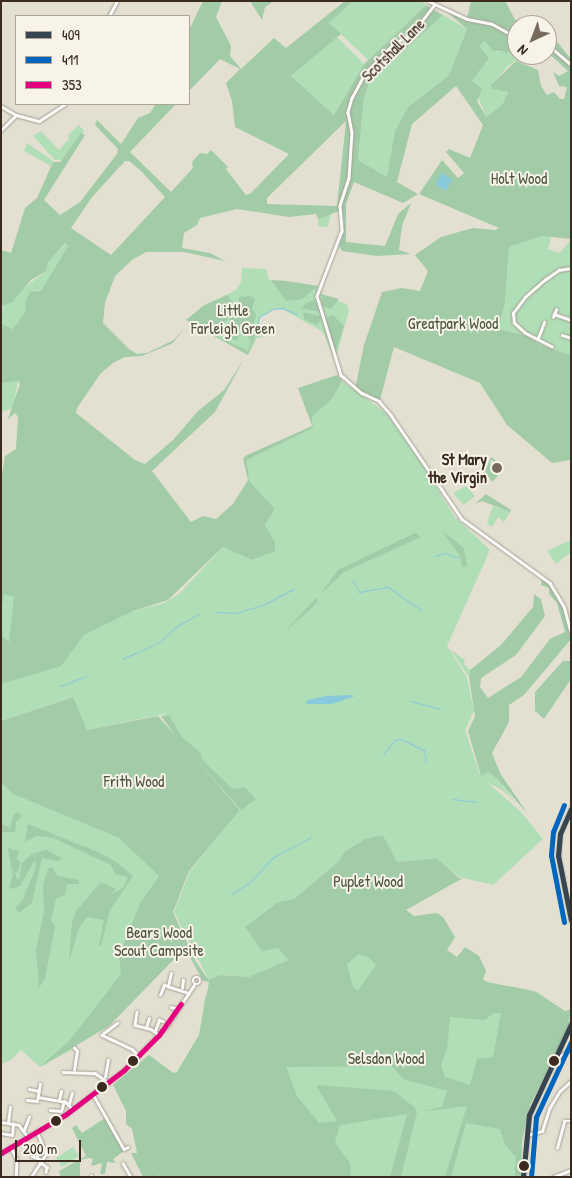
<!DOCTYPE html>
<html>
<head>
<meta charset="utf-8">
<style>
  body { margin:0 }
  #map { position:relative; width:572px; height:1178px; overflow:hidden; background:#e4e0d1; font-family:"Patrick Hand",sans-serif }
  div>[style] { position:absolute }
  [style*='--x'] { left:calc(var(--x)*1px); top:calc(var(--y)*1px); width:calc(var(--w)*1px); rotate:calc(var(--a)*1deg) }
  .green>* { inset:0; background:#b0deb6 }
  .forest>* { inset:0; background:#a2cca8 }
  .water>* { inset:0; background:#88cadc }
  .stream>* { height:1px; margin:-0.5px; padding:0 0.5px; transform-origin:0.5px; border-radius:0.5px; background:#88cadc }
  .roads { filter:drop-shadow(0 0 1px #a49f95) drop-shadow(0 0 1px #a49f95) }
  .minor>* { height:2.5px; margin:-1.25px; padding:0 1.25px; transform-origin:1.25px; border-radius:1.25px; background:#fbfaf8 }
  .minor>.ring { margin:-1.25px; padding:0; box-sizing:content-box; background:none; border:2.5px solid #fbfaf8; border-radius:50% }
  .tertiary>* { height:3px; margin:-1.5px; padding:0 1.5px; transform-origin:1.5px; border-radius:1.5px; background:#fbfaf8 }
  .bus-1>* { height:5px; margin:-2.5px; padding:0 2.5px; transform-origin:2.5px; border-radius:2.5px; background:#36454f }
  .bus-2>* { height:5px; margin:-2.5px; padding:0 2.5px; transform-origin:2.5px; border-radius:2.5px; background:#0065bd }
  .bus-3>* { height:5px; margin:-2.5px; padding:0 2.5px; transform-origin:2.5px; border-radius:2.5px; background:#e5007d }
  .dots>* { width:14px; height:14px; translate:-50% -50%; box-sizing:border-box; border:2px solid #f7f3e8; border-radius:50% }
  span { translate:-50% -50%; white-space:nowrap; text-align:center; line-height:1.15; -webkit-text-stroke:4px #f7f3e8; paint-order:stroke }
  .street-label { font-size:16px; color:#3b2a1e }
  .park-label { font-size:16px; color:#4e563e }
  .poi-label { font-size:16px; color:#3b2a1e; font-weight:700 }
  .right { translate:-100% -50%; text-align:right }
  .frame { position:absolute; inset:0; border:2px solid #3b2a1e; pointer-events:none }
  .legend { position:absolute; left:15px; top:15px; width:175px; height:90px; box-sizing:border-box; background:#f7f3e8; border:1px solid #aca397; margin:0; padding:6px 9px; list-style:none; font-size:15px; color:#3b2a1e }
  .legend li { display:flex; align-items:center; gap:10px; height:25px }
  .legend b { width:25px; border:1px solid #aca397 }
  .north { position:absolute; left:507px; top:15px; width:50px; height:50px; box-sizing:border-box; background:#f7f3e8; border:1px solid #aca397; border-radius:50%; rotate:223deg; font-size:14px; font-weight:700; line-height:20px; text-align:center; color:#3b2a1e }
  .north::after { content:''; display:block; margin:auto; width:18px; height:22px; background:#766a5d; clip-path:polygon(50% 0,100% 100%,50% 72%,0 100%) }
  .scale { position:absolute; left:15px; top:1140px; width:66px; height:22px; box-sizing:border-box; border:2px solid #3b2a1e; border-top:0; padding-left:6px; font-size:15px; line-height:18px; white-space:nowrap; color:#3b2a1e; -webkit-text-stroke:4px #f7f3e8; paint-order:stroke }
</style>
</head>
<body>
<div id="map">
  <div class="green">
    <div style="clip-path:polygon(353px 1px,421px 1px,426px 5px,368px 60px,329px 23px)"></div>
    <div style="clip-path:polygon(443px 15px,467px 29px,449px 75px,408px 107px,395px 131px,388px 178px,358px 160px,364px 98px,369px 83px)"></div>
    <div style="clip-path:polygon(337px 37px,364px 64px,334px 115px,291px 76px)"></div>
    <div style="clip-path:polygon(485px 41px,496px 52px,512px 49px,520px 62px,515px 61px,508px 66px,494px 82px,493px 89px,508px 91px,502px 105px,486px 117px,472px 81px,487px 61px,478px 46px)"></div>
    <div style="clip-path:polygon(79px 125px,84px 131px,61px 160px,55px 160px,33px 136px,41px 131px,59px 150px,69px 139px,68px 135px)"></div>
    <div style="clip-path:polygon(27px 143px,53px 161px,51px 166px,24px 151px)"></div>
    <div style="clip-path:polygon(331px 213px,328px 227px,318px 226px,318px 219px)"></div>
    <div style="clip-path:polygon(542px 236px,551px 237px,548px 249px,560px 253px,571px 239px,571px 355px,540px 345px,528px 336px,498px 329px,505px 303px,509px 247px)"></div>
    <div style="clip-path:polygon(66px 243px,68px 246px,55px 269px,41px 291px,33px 290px,26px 311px,13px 329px,1px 324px,3px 304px,46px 271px,48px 263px)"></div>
    <div style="clip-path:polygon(242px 268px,266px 269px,269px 280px,318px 286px,321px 294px,346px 304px,349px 310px,336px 357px,333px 357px,323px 332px,284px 310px,273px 309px,260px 317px,258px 328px,261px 331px,268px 329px,271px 334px,257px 338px,248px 355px,187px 321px,203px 306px,236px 290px,241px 282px)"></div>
    <div style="clip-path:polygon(18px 381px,13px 408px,1px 412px,1px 383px)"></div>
    <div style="clip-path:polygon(342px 381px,385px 412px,414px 451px,454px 516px,490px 550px,447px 646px,467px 677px,474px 711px,465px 730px,480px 775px,488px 772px,496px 778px,516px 803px,502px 790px,488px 783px,521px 812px,543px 839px,493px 885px,459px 877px,437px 858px,397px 862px,383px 835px,365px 839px,345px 851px,338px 862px,294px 899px,278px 902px,246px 927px,250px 935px,279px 949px,288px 960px,249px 977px,220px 975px,209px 980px,174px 912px,190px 871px,240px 809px,176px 737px,161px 716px,169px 713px,87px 730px,72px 697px,1px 721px,1px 505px,129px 612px,164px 603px,179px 594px,223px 547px,252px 560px,275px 551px,275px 542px,265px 525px,275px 509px,249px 481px,247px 460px,313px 428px,312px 417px,333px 398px)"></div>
    <div style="clip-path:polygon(466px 486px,475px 496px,464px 505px,453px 493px)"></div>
    <div style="clip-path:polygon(493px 506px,510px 512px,504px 522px,498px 517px,492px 527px,487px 523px)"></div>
    <div style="clip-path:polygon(571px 540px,571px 552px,556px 564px,547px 551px)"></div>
    <div style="clip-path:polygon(450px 649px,465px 660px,464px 664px,470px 670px,469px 677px)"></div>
    <div style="clip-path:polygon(1px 781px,13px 794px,119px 838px,155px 869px,161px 880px,125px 968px,73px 1049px,40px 1067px,21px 1050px,11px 1060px,1px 1064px)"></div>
    <div style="clip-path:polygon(350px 940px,473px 974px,488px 983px,539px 993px,567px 1013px,548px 1070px,530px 1105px,522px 1140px,521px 1177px,160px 1177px,115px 1083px,149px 1055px,173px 1073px,177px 1072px,199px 1035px,205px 997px)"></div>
    <div style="clip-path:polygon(73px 1147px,79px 1156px,62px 1167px,56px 1158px)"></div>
  </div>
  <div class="forest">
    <div style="clip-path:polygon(evenodd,203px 1px,222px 1px,216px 17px,231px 46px,230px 56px,241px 69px,274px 38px,286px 48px,345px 1px,353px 1px,329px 23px,341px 34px,291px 76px,334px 115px,364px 64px,426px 5px,443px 15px,369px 83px,364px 98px,358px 160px,387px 177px,395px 131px,408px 107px,449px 75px,467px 29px,447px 12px,473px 22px,492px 25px,517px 40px,515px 48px,506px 54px,504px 51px,493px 51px,485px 41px,479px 46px,489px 58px,472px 81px,482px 89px,477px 101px,486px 117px,502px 105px,508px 92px,493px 89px,491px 85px,516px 61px,538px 70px,541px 86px,547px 95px,554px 92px,560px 99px,564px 99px,567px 87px,559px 86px,553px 72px,559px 76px,568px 71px,547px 52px,547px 45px,571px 67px,571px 239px,542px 236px,509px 247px,505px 303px,498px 329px,528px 336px,540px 345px,571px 355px,571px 460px,552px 463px,507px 425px,480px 383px,394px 347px,379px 404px,355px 389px,364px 345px,382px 292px,402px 288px,420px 291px,428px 271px,415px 255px,441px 237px,473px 228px,495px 230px,499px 228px,419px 194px,442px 160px,458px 178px,464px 173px,446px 152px,449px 149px,470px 158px,483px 125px,456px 86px,412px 124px,397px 182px,418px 194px,403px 203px,354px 182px,346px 204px,346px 242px,385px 246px,398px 214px,411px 203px,402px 226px,399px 250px,411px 254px,377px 256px,342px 251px,339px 246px,344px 224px,342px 210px,318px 219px,316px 214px,289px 217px,237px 209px,200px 218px,197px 225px,184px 233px,182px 248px,210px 253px,225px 261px,184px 252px,146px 252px,132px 260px,115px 276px,105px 303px,103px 323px,129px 349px,137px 354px,147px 353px,174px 340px,186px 326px,173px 343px,142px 356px,125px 357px,113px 363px,101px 373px,77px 408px,76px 413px,135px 460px,145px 464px,173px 440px,198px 411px,224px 390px,244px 359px,215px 412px,152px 471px,191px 522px,203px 516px,216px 519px,233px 504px,248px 480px,243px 459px,245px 456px,312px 426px,298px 388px,337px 375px,342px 381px,333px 398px,312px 417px,313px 428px,247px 460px,249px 481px,275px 509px,265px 525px,275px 542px,275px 551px,252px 560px,223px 547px,168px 600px,133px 611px,84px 635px,61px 666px,1px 684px,1px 622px,3px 637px,9px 642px,14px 596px,4px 595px,1px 613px,1px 481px,5px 456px,16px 449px,18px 417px,15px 413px,8px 419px,20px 384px,18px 381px,1px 383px,1px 324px,13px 329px,26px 311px,25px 302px,31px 291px,41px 291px,68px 246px,65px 243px,48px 263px,46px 271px,31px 280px,12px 302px,1px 306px,1px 250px,11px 253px,25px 208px,37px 198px,53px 162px,60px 162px,81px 133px,85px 135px,44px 200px,60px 215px,80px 202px,117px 154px,118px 149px,95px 125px,97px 120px,121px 144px,138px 118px,150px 113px,156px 104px,176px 104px,130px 152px,171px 192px,193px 168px,192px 162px,200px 153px,207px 154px,211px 150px,228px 167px,226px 169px,246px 195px,251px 193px,289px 154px,235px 127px,232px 101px,226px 83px,240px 69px,220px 59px,189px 91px,189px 30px,203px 1px,346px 121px,337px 206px,267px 204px,267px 198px,346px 121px,203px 1px,125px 161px,129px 161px,141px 171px,165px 197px,111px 255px,71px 228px,92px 197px,125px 161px)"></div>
    <div style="clip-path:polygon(250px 1px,274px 1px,265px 7px,262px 20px)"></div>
    <div style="clip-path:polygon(471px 1px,505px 1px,518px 25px,517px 37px,493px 23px,467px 18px)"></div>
    <div style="clip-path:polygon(547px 36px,555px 39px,571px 59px,571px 63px,547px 43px)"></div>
    <div style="clip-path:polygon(271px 280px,287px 281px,318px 286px,302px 299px,286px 301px)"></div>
    <div style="clip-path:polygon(321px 287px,321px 294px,339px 299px,331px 309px,322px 306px)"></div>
    <div style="clip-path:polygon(evenodd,227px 295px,238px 309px,239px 297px,251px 296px,255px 299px,252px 309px,256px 315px,254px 324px,257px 332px,248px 355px,186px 320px,203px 306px,227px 295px,229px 317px,230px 329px,220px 333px,236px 341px,239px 337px,234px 331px,240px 331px,251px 340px,248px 351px,216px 336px,217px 330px,229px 317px)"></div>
    <div style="clip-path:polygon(314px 300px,321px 312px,301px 308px,307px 303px)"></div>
    <div style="clip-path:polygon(303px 312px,320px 316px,321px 320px,317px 325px,304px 319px)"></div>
    <div style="clip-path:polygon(333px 315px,344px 326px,335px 354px,325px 319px)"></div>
    <div style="clip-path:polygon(491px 457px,506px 468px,491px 460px,490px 464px,498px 476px,492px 482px,485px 471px)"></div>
    <div style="clip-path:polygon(486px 494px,511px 510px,510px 512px,482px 501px,475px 504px)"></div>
    <div style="clip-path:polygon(442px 531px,464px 548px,467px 567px,462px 566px,460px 556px)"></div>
    <div style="clip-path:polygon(415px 533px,421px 537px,344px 572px,320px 595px,338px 570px)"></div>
    <div style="clip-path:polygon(542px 578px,549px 583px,564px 608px,571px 639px,524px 695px,509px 705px,509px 722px,492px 753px,500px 773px,528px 814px,496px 778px,488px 772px,481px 776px,468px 731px,475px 716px,469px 677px,470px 670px,501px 645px,533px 607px,534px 594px,541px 599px,545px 616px,516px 655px,481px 678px,480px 687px,488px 698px,521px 677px,550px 639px,565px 632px,557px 603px,549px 594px,549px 588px,541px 585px)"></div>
    <div style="clip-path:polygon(316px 598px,318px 601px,312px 608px,285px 631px)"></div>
    <div style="clip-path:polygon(563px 661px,571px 661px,571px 679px,544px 719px,535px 711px,535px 692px)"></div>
    <div style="clip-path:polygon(evenodd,73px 697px,87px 730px,158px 716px,240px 810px,189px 871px,173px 912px,196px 962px,209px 980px,220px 975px,249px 977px,288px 960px,278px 948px,262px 951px,245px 927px,278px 902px,294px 899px,338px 862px,345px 851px,365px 839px,383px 835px,397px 862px,437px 858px,459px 878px,463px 878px,406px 910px,414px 916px,437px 913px,443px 917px,455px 937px,447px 950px,457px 957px,465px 947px,479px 956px,486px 971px,483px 979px,487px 982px,534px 991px,565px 1011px,571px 1009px,568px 1029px,530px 1105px,522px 1140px,521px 1175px,515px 1176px,516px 1157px,505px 1145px,500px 1129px,466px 1123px,451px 1177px,445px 1177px,467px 1106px,420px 1112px,442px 1107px,447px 1091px,403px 1079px,392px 1066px,286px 1067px,297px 1096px,319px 1123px,337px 1121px,316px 1085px,394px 1091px,414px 1107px,417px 1112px,401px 1177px,390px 1177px,407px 1114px,340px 1125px,335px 1142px,350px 1163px,351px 1177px,160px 1177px,158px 1173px,159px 1177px,143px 1177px,131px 1153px,137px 1153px,132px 1129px,126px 1124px,126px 1111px,113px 1085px,149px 1055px,173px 1073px,177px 1072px,199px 1035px,209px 982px,203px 981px,185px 948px,109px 1026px,40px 1067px,70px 1040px,121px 974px,119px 956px,140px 903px,159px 876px,119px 838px,13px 794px,1px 782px,1px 721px,73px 697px,359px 954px,368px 957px,376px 965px,358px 991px,353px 987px,347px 964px,359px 954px,73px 697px,493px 1013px,501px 1013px,493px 1057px,477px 1059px,470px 1085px,445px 1077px,441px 1065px,447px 1049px,450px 1017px,485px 1020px,493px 1013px)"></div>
    <div style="clip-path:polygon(169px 715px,182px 737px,201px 753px,202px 760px,233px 789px,245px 787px,256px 799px,241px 810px,176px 737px,162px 717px)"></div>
    <div style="clip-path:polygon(18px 812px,22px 816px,16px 822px,15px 832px,1px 832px,1px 824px,10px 828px,13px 815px)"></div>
    <div style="clip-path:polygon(28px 824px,96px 851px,115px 861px,133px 876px,110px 910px,101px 946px,99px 945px,104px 920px,87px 917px,78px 930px,69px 963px,72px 922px,76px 911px,101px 882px,116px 889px,110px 895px,123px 888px,128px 877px,115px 874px,111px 865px,53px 838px,36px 836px,25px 842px)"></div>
    <div style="clip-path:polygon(8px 848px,19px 851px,17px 859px,21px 863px,17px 873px,11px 867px,16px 874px,16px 878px,19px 879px,22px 863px,33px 853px,35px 860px,20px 886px,13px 889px,9px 887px,13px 875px,11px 867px)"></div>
    <div style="clip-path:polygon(47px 850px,62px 858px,58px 861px,42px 858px,32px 903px,19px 913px,15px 908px,22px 901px,36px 868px,34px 853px)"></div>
    <div style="clip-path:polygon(52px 867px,58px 876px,79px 880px,79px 884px,67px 884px,65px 895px,56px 899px,51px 920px,55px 927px,45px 978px,39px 988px,36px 950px,44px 911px,43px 884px,48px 869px)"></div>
    <div style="clip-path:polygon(105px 1118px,124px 1151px,113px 1159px,116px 1163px,107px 1162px,105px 1174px,100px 1174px,102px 1163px,91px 1166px,93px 1159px,89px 1158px,80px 1160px,80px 1177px,61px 1177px,59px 1171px,86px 1156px,72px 1128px,76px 1125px,82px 1133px)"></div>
  </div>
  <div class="water">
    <div style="clip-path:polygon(442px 173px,452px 179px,446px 191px,435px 184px)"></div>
    <div style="clip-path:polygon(326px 696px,351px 695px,355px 696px,332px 704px,306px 704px,307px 700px)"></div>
  </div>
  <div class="stream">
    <div style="--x:261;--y:332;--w:7;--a:-124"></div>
    <div style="--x:257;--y:326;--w:9;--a:-77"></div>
    <div style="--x:259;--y:317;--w:16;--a:-30"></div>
    <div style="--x:273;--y:309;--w:9;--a:-6"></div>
    <div style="--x:282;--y:308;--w:16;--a:22"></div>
    <div style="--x:434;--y:556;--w:11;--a:-15"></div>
    <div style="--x:445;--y:553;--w:15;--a:20"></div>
    <div style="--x:353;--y:581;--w:13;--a:61"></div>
    <div style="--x:359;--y:592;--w:29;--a:-10"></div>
    <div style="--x:388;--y:587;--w:40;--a:34.9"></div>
    <div style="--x:216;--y:612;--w:20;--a:3"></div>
    <div style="--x:236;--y:613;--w:30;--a:-17"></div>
    <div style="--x:265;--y:604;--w:32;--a:-28"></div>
    <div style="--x:122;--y:659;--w:39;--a:-24"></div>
    <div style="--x:158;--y:643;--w:25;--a:-42"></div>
    <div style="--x:177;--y:626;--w:25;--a:-29"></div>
    <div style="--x:60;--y:686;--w:28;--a:-21"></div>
    <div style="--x:410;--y:701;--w:31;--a:15"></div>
    <div style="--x:383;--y:754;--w:18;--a:-49"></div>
    <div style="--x:395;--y:740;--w:6;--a:-9"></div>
    <div style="--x:401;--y:739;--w:25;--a:26"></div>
    <div style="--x:424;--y:750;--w:12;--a:81"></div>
    <div style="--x:453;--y:799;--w:24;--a:7"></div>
    <div style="--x:231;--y:894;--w:22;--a:-32"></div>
    <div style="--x:250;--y:882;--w:33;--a:-47"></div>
    <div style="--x:272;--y:858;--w:44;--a:-28.3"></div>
  </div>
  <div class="roads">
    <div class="minor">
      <div style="--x:434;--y:6;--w:36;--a:128"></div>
      <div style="--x:412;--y:34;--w:22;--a:150"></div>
      <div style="--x:393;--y:45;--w:40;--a:134"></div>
      <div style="--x:365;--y:74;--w:27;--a:118"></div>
      <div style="--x:352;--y:98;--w:15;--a:106"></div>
      <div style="--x:348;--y:112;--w:20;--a:79"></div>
      <div style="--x:352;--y:132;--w:46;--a:93.7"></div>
      <div style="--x:349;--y:178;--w:29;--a:108"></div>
      <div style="--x:340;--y:206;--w:25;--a:85"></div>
      <div style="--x:342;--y:231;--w:70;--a:111"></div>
      <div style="--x:317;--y:296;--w:83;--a:73.1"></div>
      <div style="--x:341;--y:375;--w:28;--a:41"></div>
      <div style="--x:362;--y:393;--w:19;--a:25"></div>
      <div style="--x:379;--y:401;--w:18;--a:49"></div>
      <div style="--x:391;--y:415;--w:126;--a:55.7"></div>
      <div style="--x:462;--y:519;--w:109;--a:36"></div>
      <div style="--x:550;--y:583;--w:27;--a:59"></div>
      <div style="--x:564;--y:606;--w:28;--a:75"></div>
      <div style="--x:1;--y:106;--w:17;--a:31"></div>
      <div style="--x:554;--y:314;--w:18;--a:19"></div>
      <div style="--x:553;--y:317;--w:8;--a:-67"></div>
      <div style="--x:562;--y:335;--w:9;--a:18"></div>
      <div style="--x:538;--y:338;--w:17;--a:-69"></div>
      <div style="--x:552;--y:347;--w:30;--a:-153"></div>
      <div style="--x:525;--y:333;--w:15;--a:-138"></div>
      <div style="--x:514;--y:323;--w:10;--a:-96"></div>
      <div style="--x:513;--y:313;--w:20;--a:-53"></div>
      <div style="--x:525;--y:297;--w:28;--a:-41"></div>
      <div style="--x:546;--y:279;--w:16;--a:-35"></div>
      <div style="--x:559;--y:270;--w:12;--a:-9"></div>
      <div class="ring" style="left:193px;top:977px;width:5.5px;height:5.5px"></div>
      <div style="--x:168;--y:986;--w:13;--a:-77"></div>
      <div style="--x:182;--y:988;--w:8;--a:-83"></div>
      <div style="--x:160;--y:995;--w:11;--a:-68"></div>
      <div style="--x:164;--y:985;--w:26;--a:18"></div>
      <div style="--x:171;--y:1007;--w:8;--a:14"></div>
      <div style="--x:137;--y:1012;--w:13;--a:99"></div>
      <div style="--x:135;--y:1025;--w:16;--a:14"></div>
      <div style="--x:151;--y:1029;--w:10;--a:37"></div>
      <div style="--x:118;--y:1023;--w:20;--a:143"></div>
      <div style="--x:102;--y:1035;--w:33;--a:25"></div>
      <div style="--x:132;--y:1049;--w:10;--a:45"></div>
      <div style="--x:146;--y:1028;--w:10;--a:-73"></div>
      <div style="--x:155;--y:1031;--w:12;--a:-70"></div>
      <div style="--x:159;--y:1020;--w:4;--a:14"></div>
      <div style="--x:557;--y:1058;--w:17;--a:-33"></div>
      <div style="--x:74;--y:1070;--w:19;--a:-81"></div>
      <div style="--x:77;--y:1051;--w:4;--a:-135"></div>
      <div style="--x:63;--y:1072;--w:32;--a:2"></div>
      <div style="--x:95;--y:1073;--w:16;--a:35"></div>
      <div style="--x:105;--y:1077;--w:17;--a:-80"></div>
      <div style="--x:29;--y:1089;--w:10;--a:11"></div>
      <div style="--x:93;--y:1094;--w:63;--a:60.6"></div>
      <div style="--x:124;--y:1149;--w:4;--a:-27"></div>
      <div style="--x:38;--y:1097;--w:28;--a:10"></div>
      <div style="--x:66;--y:1102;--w:9;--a:49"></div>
      <div style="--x:27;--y:1100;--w:10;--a:6"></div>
      <div style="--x:37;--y:1101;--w:17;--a:-80"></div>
      <div style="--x:59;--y:1100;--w:9;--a:-77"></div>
      <div style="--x:69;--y:1104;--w:11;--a:-75"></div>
      <div style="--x:50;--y:1110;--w:11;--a:5"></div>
      <div style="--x:61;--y:1111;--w:10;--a:-73"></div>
      <div style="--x:1;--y:1122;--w:18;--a:9"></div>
      <div style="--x:19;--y:1125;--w:15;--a:53"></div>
      <div style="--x:8;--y:1123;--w:16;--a:-83"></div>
      <div style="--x:24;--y:1130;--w:14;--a:-69"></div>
      <div style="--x:1;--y:1133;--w:11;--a:10"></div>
      <div style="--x:12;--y:1135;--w:11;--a:-85"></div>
      <div style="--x:527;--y:1135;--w:16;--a:-15"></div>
      <div style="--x:542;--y:1131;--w:23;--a:-72"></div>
      <div style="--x:549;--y:1109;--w:21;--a:-59"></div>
      <div style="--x:560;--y:1091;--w:15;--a:-42"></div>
      <div style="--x:11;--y:1147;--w:14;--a:65"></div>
      <div style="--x:17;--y:1160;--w:17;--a:93"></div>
      <div style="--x:557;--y:1148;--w:28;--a:-75"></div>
      <div style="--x:564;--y:1121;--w:7;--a:0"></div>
      <div style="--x:1;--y:1153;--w:74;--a:-30.7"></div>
      <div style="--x:65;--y:1115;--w:74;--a:-37.3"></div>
      <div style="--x:124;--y:1070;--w:62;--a:-45.7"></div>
      <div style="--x:167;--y:1026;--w:49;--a:-56.6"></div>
      <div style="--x:32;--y:1156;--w:11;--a:22"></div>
      <div style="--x:37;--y:1156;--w:7;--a:-56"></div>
      <div style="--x:40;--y:1162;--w:9;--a:36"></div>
      <div style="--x:47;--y:1167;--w:5;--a:101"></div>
      <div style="--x:123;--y:1163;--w:16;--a:60"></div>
      <div style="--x:31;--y:1177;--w:27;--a:-57"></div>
      <div style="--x:46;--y:1154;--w:23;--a:-113"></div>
      <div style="--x:91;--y:1177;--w:1;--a:-90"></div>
      <div style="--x:553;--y:1177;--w:19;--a:-21"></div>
    </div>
    <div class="tertiary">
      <div style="--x:428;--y:1;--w:43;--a:24.8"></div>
      <div style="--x:467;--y:19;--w:25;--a:11"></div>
      <div style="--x:492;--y:24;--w:29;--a:29"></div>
      <div style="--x:109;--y:16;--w:17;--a:-62"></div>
      <div style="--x:547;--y:44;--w:32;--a:41"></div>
      <div style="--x:1;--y:130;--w:21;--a:-45"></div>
      <div style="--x:16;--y:115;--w:24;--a:15"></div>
      <div style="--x:39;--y:121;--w:31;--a:-33"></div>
      <div style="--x:571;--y:808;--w:28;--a:113"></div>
      <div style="--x:560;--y:834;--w:21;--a:95"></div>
      <div style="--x:558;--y:855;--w:67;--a:78.9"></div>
      <div style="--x:523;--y:1177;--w:62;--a:-84.5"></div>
      <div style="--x:529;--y:1115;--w:101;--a:-65.5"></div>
    </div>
  </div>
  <div class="bus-1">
    <div style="--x:571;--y:809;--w:27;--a:114"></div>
    <div style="--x:560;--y:834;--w:21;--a:95"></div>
    <div style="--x:558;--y:855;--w:66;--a:78.7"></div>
    <div style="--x:523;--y:1177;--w:62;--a:-84.5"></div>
    <div style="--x:529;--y:1115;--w:100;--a:-65.2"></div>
  </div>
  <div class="bus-2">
    <div style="--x:564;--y:922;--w:68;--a:-101"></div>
    <div style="--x:551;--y:855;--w:23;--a:-85"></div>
    <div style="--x:553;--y:832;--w:29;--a:-68"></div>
    <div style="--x:531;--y:1177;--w:60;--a:-85.2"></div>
    <div style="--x:536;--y:1117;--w:83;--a:-65"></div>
  </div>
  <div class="bus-3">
    <div style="--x:1;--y:1153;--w:74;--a:-30.7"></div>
    <div style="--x:65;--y:1115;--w:74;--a:-37.3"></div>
    <div style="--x:124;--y:1070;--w:49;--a:-45"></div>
    <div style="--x:159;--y:1035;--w:38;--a:-55"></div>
  </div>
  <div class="dots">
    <div style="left:497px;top:468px;background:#766a5d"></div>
    <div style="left:133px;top:1061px;background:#3b2a1e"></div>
    <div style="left:554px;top:1061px;background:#3b2a1e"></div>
    <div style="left:102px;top:1087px;background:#3b2a1e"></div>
    <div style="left:56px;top:1121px;background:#3b2a1e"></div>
    <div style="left:524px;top:1166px;background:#3b2a1e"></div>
  </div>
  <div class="street-label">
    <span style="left:393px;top:50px;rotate:-45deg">Scotshall Lane</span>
  </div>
  <div class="park-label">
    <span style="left:519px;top:178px">Holt Wood</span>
    <span style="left:233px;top:319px">Little<br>Farleigh Green</span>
    <span style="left:453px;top:323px">Greatpark Wood</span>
    <span style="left:134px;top:781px">Frith Wood</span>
    <span style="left:368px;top:881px">Puplet Wood</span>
    <span style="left:159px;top:941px">Bears Wood<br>Scout Campsite</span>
    <span style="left:386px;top:1058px">Selsdon Wood</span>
  </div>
  <div class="poi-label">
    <span class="right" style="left:487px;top:468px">St Mary<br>the Virgin</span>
  </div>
  <div class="frame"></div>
  <ul class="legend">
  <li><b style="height:6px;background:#36454f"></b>409</li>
  <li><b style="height:6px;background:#0065bd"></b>411</li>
  <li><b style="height:6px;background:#e5007d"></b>353</li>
  </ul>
  <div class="north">N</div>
  <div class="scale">200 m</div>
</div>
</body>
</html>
